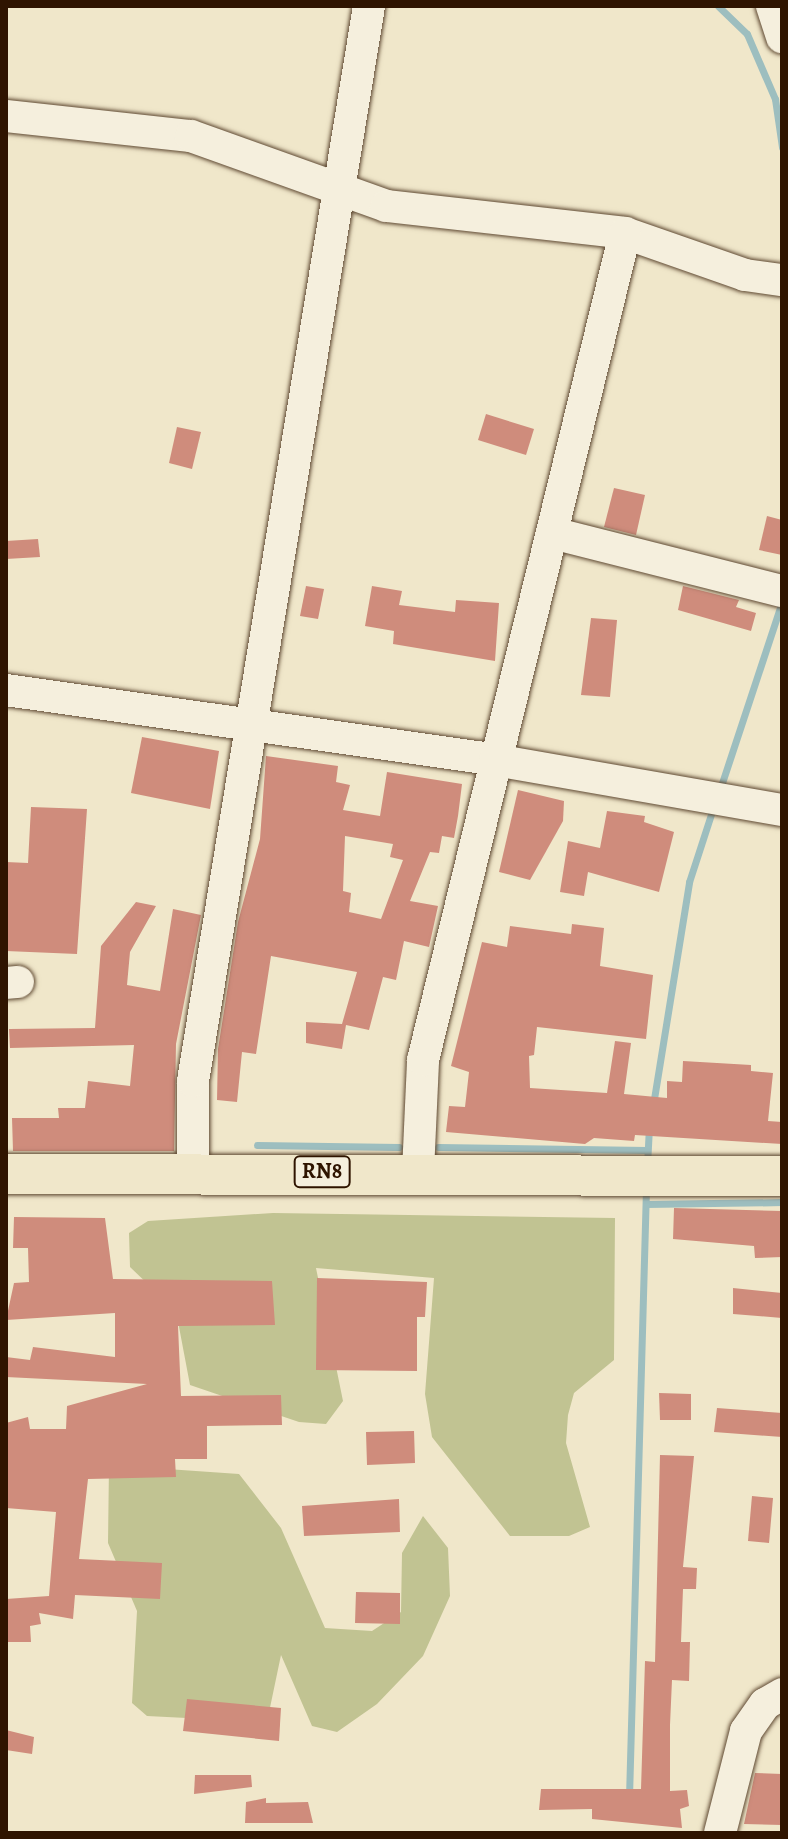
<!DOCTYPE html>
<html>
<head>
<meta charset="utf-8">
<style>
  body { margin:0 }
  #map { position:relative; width:788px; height:1839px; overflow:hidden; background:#f0e7ca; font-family:Alegreya,serif }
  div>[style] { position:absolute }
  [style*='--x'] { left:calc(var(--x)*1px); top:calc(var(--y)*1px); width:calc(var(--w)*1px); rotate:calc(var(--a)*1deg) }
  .green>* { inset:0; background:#c1c392 }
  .stream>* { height:7px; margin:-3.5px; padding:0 3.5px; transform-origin:3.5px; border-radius:3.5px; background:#9dbebf }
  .building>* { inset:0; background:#cf8c7c }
  .roads { filter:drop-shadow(0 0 2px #5f4932) drop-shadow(0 0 2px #5f4932) }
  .minor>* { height:32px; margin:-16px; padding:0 16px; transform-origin:16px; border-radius:16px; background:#f5efdd }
  .major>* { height:40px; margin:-20px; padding:0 20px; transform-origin:20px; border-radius:20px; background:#f0e7ca }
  span { translate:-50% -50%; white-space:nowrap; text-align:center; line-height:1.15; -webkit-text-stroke:8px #f5efdd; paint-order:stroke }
  .shield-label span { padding:2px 6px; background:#f5efdd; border:2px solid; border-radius:6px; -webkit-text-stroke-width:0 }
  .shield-label { font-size:22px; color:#2f1400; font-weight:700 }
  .frame { position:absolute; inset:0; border:8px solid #2f1400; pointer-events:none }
</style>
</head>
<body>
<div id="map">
  <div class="green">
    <div style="clip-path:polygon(273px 1213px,615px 1218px,614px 1360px,574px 1393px,568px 1415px,566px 1443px,590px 1527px,569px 1536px,510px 1536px,432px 1437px,425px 1394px,434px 1278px,316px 1268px,343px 1401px,326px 1424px,299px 1422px,190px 1385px,176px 1311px,130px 1267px,129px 1233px,148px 1221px)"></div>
    <div style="clip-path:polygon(109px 1465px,239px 1474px,281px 1528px,325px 1628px,372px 1631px,401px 1612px,402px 1553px,423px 1516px,448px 1548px,450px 1596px,423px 1656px,377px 1704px,337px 1732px,312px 1726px,281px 1655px,267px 1722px,147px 1716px,132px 1703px,137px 1611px,108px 1543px)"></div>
  </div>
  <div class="stream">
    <div style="--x:718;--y:6;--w:40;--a:44"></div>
    <div style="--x:747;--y:34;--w:71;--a:66.7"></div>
    <div style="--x:775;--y:99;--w:49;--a:81.7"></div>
    <div style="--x:720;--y:789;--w:197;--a:-71.7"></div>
    <div style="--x:653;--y:1105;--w:226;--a:-80.8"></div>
    <div style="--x:689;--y:882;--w:81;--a:-72"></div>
    <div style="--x:257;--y:1145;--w:142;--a:0.8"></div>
    <div style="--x:438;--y:1147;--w:209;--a:0.8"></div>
    <div style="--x:647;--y:1165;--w:36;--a:-87"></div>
    <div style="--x:646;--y:1204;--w:136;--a:-0.8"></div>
    <div style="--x:629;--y:1797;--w:608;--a:-88.4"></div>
  </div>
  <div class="building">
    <div style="clip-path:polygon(486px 414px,534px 429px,526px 455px,478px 440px)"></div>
    <div style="clip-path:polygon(177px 427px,201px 432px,192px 469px,169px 463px)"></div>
    <div style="clip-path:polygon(614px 488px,645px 495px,636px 535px,604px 527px)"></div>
    <div style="clip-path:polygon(767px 516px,782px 520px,782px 555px,759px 550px)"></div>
    <div style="clip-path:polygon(38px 539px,40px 557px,6px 559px,6px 541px)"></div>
    <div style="clip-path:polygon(306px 586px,324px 589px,318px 619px,300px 616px)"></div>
    <div style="clip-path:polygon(372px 586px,402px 591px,399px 605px,455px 612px,456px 600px,499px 603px,495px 661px,393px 644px,394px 631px,365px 626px)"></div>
    <div style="clip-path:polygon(683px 586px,739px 600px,736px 607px,756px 613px,751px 631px,678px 610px)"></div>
    <div style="clip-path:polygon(591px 618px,617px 620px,610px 697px,581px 695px)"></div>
    <div style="clip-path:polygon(142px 737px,219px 751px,210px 809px,131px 793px)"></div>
    <div style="clip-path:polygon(evenodd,266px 756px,338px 766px,336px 782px,350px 785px,343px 810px,380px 816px,387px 772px,462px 784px,458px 816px,454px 838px,442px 836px,439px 853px,430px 852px,410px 901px,438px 906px,429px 947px,404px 941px,396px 980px,383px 977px,369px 1030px,346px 1025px,342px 1049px,306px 1043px,306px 1022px,342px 1024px,357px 972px,271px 956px,256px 1054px,242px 1052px,237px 1102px,217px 1100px,218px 1049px,238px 922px,260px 839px,266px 756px,345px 836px,393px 844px,390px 857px,403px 860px,381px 919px,349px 912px,351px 893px,343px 891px,345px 836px)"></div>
    <div style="clip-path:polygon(518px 790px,564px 801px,563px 821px,530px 880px,499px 872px)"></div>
    <div style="clip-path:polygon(31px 807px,87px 809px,77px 954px,6px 951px,6px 862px,28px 863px)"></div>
    <div style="clip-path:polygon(607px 811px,645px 816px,644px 822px,674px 832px,659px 892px,588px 872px,584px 896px,560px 892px,568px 841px,600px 848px)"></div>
    <div style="clip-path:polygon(136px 902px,156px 906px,130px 952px,127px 985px,160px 991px,173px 909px,201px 915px,176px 1044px,174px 1151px,13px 1151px,12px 1118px,59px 1118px,58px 1108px,85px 1108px,88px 1081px,130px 1086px,134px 1045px,10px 1048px,9px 1029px,95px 1028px,101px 946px)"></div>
    <div style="clip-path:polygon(572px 924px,604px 928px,600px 966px,653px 975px,646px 1039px,537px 1027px,534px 1055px,529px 1056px,530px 1088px,607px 1093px,615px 1041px,631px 1043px,624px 1094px,667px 1098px,667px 1081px,682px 1082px,683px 1061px,751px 1065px,751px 1071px,773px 1073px,768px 1121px,782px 1122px,782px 1144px,635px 1135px,634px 1141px,594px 1138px,585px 1144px,446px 1132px,449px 1106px,465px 1107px,469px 1072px,451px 1066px,482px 942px,507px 947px,510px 926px,571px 934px)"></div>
    <div style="clip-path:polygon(674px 1208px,782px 1211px,782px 1257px,755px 1258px,754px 1246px,673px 1239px)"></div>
    <div style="clip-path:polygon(14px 1217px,105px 1218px,113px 1279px,272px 1281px,275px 1325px,178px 1326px,181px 1396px,281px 1395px,282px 1425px,207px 1426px,207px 1459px,175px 1459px,176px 1477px,88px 1479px,79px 1559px,162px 1563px,160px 1599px,75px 1595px,73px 1619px,39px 1613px,41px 1624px,30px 1626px,31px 1642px,6px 1642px,6px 1599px,49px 1596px,56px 1512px,6px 1508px,6px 1423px,28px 1417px,30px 1429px,66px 1429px,67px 1406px,147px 1384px,6px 1377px,6px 1357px,30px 1360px,33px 1347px,115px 1357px,115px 1313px,6px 1320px,14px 1283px,29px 1282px,28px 1248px,13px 1248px)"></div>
    <div style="clip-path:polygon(317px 1278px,427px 1282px,425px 1317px,417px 1317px,417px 1371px,316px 1370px)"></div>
    <div style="clip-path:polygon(733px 1288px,782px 1293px,782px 1318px,733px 1314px)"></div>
    <div style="clip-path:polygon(659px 1393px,691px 1394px,691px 1420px,660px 1420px)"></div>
    <div style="clip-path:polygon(717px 1408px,782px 1413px,782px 1437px,714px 1432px)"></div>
    <div style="clip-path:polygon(414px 1431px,415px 1463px,367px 1465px,366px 1432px)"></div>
    <div style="clip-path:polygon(660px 1455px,694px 1456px,683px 1567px,697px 1568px,696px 1589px,683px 1589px,681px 1642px,690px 1642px,689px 1681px,672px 1680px,670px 1725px,670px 1791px,687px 1790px,689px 1806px,680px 1809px,682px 1828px,592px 1819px,592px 1809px,539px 1810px,541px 1789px,641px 1789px,645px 1661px,655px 1662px)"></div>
    <div style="clip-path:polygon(752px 1496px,773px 1498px,769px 1543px,748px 1541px)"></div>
    <div style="clip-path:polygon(399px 1499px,400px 1532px,304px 1536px,302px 1506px)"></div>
    <div style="clip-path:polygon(356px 1592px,400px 1593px,400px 1624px,355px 1623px)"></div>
    <div style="clip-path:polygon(187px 1699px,281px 1708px,279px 1741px,183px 1731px)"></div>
    <div style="clip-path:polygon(6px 1730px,34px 1737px,32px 1754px,6px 1750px)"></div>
    <div style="clip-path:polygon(755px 1773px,782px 1774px,782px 1825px,744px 1824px)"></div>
    <div style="clip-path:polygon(195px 1775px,251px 1775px,252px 1787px,194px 1794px)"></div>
    <div style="clip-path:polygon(266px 1798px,266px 1803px,308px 1802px,313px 1823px,245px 1823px,246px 1802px)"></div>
  </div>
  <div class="roads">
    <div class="minor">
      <div style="--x:772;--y:6;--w:33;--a:72"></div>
      <div style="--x:6;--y:116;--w:186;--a:6.2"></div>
      <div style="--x:191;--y:136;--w:207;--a:19.7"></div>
      <div style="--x:386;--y:206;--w:241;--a:6.4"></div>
      <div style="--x:625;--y:233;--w:127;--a:19.3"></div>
      <div style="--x:745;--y:275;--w:37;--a:8"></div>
      <div style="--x:552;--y:533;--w:237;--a:14.2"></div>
      <div style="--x:6;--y:690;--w:494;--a:8.1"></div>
      <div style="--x:495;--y:760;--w:291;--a:9.9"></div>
      <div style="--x:6;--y:983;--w:12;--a:-5"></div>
      <div style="--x:193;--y:1172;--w:91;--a:-90"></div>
      <div style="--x:193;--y:1081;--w:1089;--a:-80.7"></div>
      <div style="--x:418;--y:1172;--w:112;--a:-87.4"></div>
      <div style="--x:423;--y:1060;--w:851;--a:-76.27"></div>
      <div style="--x:720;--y:1833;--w:105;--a:-75.7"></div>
      <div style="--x:746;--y:1731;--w:33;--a:-55"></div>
      <div style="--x:765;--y:1704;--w:20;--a:-30"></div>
    </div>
    <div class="major">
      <div style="--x:6;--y:1174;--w:776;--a:0.15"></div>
    </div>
  </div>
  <div class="shield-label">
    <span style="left:322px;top:1172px">RN8</span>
  </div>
  <div class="frame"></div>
</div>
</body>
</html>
